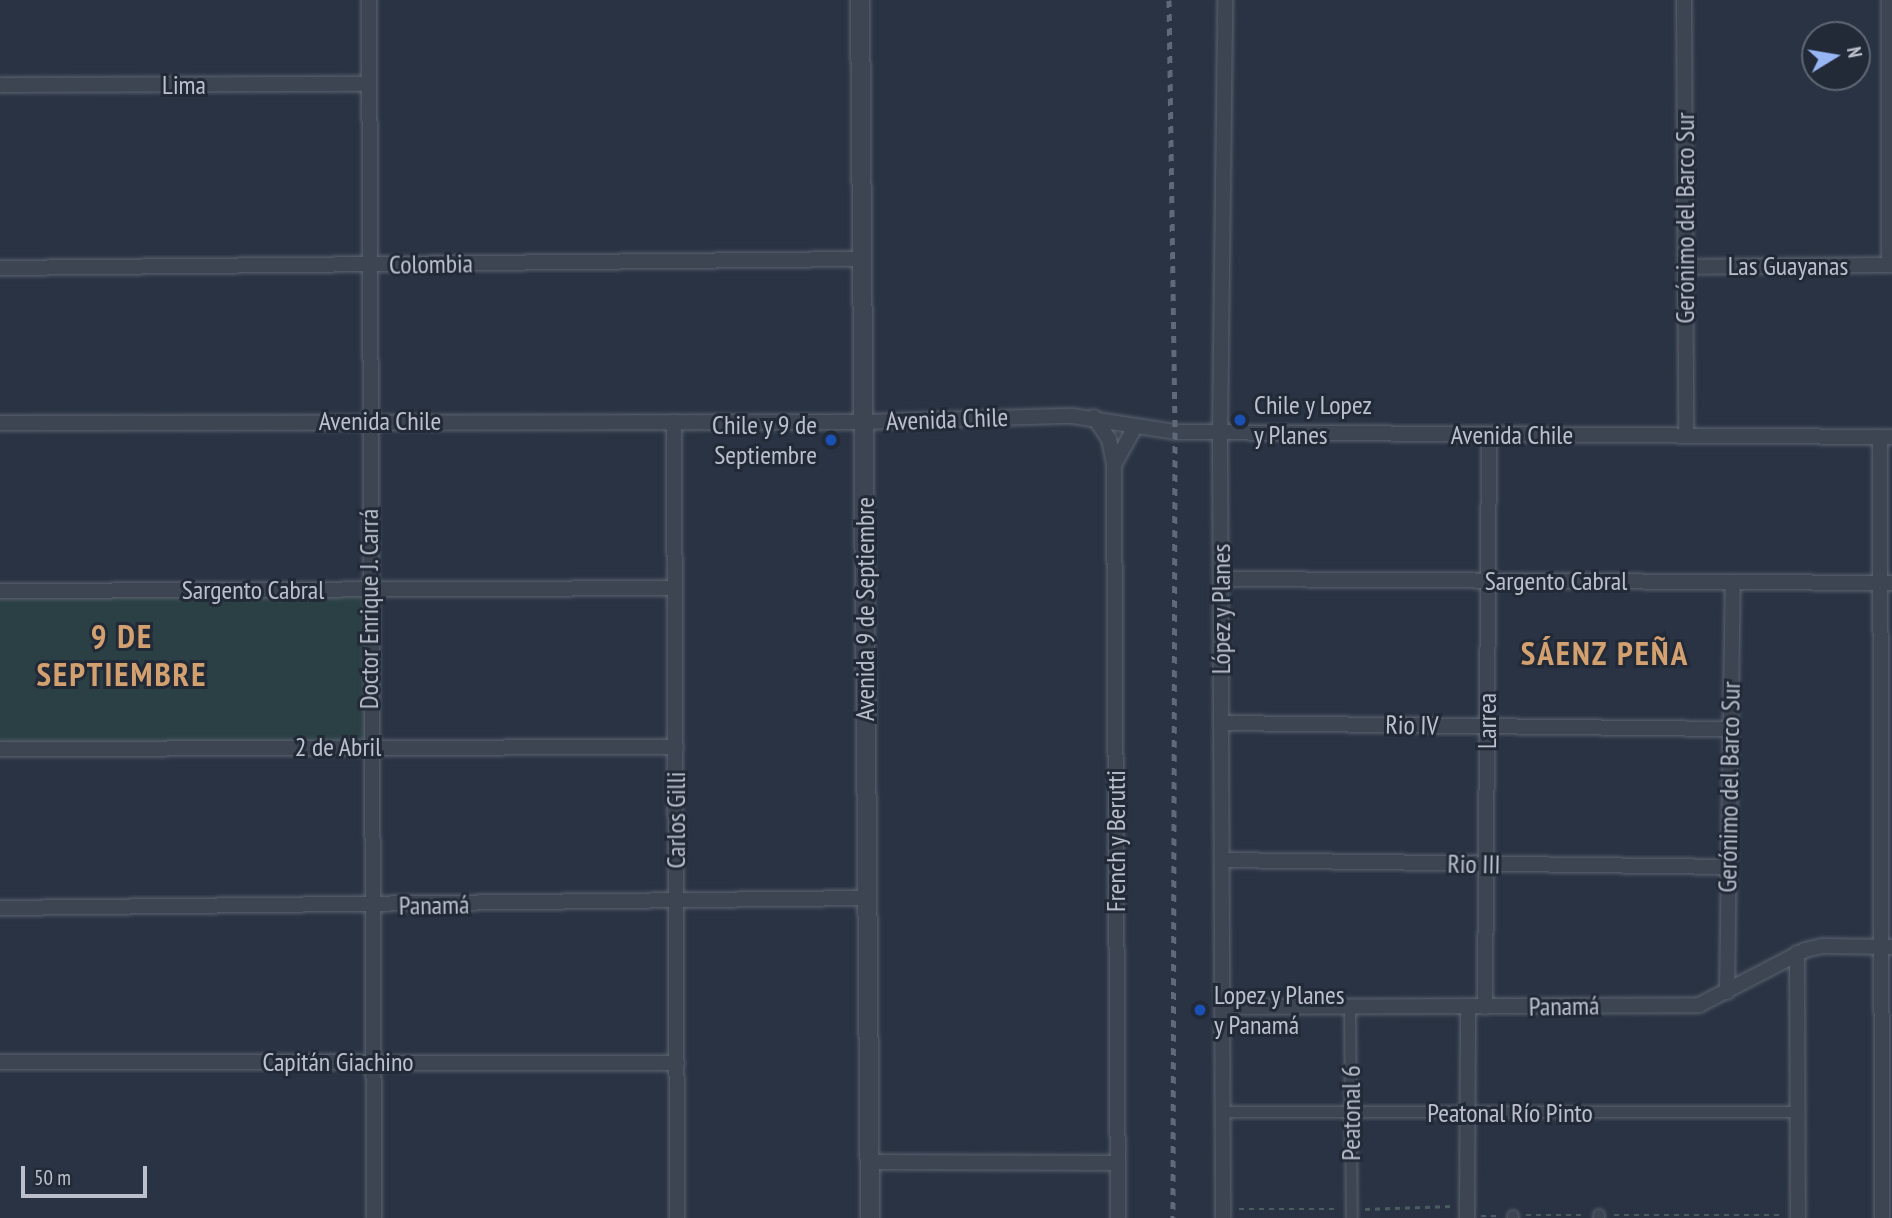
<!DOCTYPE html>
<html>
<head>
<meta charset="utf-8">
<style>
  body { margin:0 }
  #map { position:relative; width:1892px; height:1218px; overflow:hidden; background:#293343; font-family:"PT Sans Narrow",sans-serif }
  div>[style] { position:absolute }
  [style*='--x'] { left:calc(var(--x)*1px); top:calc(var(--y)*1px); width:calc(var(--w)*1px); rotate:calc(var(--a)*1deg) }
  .green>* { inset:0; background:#2b4044 }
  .path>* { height:2.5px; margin-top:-1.25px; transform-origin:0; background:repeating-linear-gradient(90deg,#495d60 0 5px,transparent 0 10px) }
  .roads { filter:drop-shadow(0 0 2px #5c6370) drop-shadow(0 0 2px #5c6370) }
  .pedestrian>* { height:10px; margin:-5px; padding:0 5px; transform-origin:5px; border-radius:5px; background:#3d4553 }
  .minor>* { height:14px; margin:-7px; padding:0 7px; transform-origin:7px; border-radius:7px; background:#3d4553 }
  .tertiary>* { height:18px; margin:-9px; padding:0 9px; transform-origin:9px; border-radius:9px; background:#3d4553 }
  .rail>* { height:5px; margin-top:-2.5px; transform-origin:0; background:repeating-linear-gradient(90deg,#60697a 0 7px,transparent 0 14px) }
  .dots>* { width:19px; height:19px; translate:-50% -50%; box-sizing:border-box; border:4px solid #222a38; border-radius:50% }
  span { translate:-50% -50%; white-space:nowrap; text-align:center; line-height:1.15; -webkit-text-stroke:6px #222a38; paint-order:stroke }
  .street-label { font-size:26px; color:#bbc0cc }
  .poi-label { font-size:26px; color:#bbc0cc }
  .left { translate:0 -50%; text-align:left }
  .right { translate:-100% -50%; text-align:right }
  .district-label { font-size:33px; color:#d3a06f; font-weight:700; letter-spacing:2px }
  .north { position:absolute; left:1801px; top:21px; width:70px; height:70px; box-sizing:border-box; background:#222a38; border:2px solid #5f6673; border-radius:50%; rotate:79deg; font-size:19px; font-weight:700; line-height:28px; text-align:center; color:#bbc0cc }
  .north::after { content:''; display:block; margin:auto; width:24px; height:32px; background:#98b6f4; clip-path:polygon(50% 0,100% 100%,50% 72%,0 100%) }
  .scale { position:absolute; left:21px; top:1166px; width:126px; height:32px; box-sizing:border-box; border:4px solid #bbc0cc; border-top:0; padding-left:9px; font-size:21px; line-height:24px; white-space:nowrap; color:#bbc0cc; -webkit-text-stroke:5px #222a38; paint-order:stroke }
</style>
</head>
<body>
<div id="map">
  <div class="green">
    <div style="clip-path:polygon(369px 590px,370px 747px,0 749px,0 591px)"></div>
  </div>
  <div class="path">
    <div style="--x:1239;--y:1209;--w:99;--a:0"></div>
    <div style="--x:1365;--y:1209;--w:88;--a:-2"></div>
    <div style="--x:1526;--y:1215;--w:60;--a:0"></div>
    <div style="--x:1614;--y:1215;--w:168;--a:0"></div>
    <div style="--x:1481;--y:1216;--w:18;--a:0"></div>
  </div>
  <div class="roads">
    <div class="pedestrian">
      <div style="--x:1350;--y:1008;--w:210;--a:89.5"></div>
      <div style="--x:1223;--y:1112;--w:575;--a:0"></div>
      <div style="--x:1513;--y:1218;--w:2;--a:-90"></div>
      <div style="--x:1599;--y:1218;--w:3;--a:-90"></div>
    </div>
    <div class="minor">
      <div style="--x:369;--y:0;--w:1218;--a:89.76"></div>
      <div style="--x:1684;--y:0;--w:436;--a:89.7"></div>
      <div style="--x:1889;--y:0;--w:265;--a:90"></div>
      <div style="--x:0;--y:85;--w:368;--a:-0.2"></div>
      <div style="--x:1685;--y:267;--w:207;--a:-0.6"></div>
      <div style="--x:0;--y:268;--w:862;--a:-0.6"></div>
      <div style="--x:1094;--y:417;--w:27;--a:56"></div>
      <div style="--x:1109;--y:439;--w:26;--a:79"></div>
      <div style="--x:1114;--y:465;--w:753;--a:89.7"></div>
      <div style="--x:674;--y:422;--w:796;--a:89.78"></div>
      <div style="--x:0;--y:423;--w:864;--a:-0.07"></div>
      <div style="--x:864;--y:422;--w:208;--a:-1.7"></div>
      <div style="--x:1072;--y:416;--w:104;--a:8.8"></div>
      <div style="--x:1175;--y:432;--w:717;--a:0.4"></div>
      <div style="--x:1880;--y:437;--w:781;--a:89.85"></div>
      <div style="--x:1115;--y:463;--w:41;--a:-60.9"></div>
      <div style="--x:1221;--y:579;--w:671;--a:0.34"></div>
      <div style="--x:0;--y:591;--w:675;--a:-0.25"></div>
      <div style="--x:1221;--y:723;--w:509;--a:0.68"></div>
      <div style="--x:0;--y:749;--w:676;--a:-0.17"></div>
      <div style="--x:1222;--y:860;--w:505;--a:0.79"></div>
      <div style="--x:0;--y:908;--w:867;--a:-0.66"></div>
      <div style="--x:1797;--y:953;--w:265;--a:89.8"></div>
      <div style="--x:1727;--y:992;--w:410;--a:-89.2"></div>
      <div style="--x:1223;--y:1007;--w:476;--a:-0.2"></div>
      <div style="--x:1699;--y:1005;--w:119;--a:-27.4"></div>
      <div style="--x:1805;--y:950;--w:17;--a:-13"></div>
      <div style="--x:1822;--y:946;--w:70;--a:0.8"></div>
      <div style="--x:1485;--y:1007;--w:572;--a:-89.6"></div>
      <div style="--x:0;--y:1062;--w:677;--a:0.08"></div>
      <div style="--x:869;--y:1162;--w:249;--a:0.2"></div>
      <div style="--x:1223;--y:1218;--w:786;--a:-90.22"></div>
      <div style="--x:1220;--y:432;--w:432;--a:-89.3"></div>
      <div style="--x:1467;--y:1218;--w:211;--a:-89.7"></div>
    </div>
    <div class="tertiary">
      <div style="--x:860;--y:0;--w:1218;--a:89.53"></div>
    </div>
  </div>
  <div class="rail">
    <div style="--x:1169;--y:0;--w:432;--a:89.2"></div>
    <div style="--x:1175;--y:432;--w:786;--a:90.15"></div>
  </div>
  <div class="dots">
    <div style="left:1240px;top:420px;background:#1a4fb4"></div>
    <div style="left:831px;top:440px;background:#1a4fb4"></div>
    <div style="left:1200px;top:1010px;background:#1a4fb4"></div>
  </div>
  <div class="street-label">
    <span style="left:184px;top:85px">Lima</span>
    <span style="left:1685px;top:218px;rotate:-90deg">Gerónimo del Barco Sur</span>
    <span style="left:431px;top:264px;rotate:-1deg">Colombia</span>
    <span style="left:1788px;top:266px">Las Guayanas</span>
    <span style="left:947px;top:419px;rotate:-2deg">Avenida Chile</span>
    <span style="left:380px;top:421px">Avenida Chile</span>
    <span style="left:1512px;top:435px">Avenida Chile</span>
    <span style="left:1556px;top:581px">Sargento Cabral</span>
    <span style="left:253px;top:590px">Sargento Cabral</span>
    <span style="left:369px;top:609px;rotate:-90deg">Doctor Enrique J. Carrá</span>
    <span style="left:865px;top:609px;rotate:-90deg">Avenida 9 de Septiembre</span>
    <span style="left:1221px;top:609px;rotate:-90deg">López y Planes</span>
    <span style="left:1487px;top:721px;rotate:-90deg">Larrea</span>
    <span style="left:1412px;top:725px;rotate:1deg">Rio IV</span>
    <span style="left:338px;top:747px">2 de Abril</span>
    <span style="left:1729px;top:787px;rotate:-89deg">Gerónimo del Barco Sur</span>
    <span style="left:676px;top:820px;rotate:-90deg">Carlos Gilli</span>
    <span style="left:1116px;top:841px;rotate:-90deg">French y Berutti</span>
    <span style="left:1474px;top:864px;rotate:1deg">Rio III</span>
    <span style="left:434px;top:905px;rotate:-1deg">Panamá</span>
    <span style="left:1564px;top:1006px;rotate:-1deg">Panamá</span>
    <span style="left:338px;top:1062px">Capitán Giachino</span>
    <span style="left:1351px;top:1113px;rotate:-90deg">Peatonal 6</span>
    <span style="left:1510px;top:1113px">Peatonal Río Pinto</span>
  </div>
  <div class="poi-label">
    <span class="left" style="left:1254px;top:420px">Chile y Lopez<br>y Planes</span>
    <span class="right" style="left:817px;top:440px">Chile y 9 de<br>Septiembre</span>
    <span class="left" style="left:1214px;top:1010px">Lopez y Planes<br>y Panamá</span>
  </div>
  <div class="district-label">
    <span style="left:122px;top:655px">9 DE<br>SEPTIEMBRE</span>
    <span style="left:1605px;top:653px">SÁENZ PEÑA</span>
  </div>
  <div class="north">N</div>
  <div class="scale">50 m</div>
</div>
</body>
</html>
